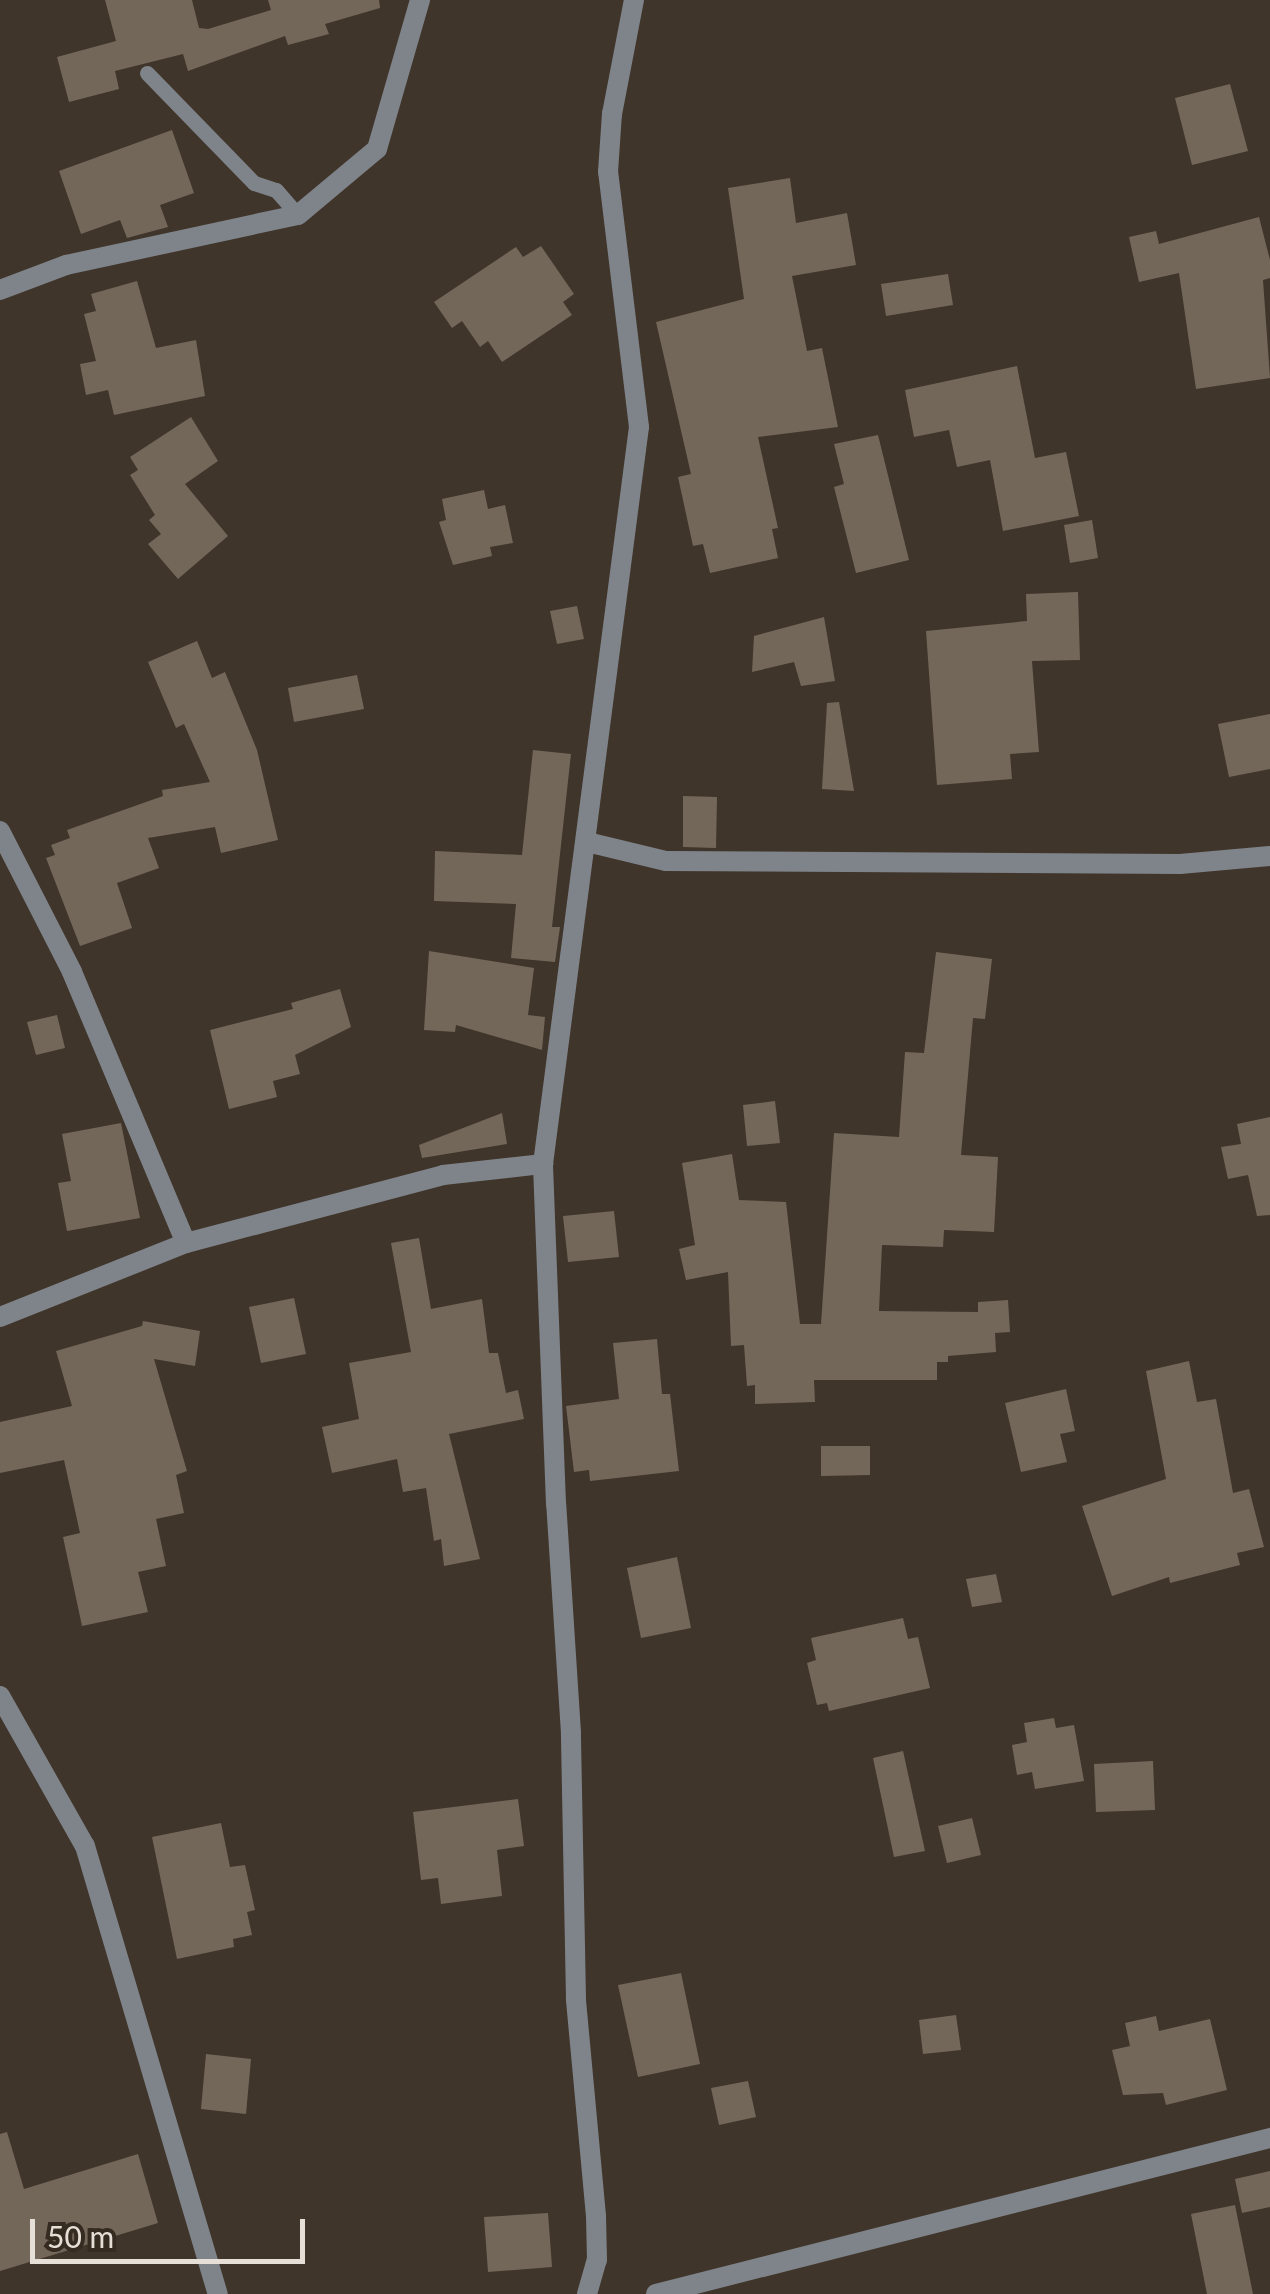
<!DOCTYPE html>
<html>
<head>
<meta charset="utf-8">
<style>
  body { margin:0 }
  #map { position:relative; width:1270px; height:2294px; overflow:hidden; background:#40352a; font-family:Lato,sans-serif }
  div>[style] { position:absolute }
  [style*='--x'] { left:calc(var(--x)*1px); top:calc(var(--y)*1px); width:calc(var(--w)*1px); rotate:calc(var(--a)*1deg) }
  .building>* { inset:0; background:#73675a }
  .lane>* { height:15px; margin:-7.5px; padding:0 7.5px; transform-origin:7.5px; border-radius:7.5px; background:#7f848b }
  .street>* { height:20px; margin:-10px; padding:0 10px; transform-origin:10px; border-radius:10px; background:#7f848b }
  span { translate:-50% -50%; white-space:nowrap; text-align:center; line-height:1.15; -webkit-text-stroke:10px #362b20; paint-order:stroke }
  .scale { position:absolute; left:30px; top:2219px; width:275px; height:45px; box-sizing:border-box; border:5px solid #e6dfd8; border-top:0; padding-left:12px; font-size:30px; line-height:35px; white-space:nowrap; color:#e6dfd8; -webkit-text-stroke:8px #362b20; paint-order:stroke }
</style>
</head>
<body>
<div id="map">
  <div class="building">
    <div style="clip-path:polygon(105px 0,192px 0,199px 28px,208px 29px,271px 10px,268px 0,379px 0,380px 8px,325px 24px,329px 34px,288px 45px,285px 36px,188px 71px,183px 54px,115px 71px,119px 89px,69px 102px,57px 57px,116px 41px)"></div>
    <div style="clip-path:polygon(1230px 84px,1248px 151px,1192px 165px,1175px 98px)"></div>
    <div style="clip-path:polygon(172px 130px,194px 193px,160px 205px,168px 227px,127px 238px,120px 220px,81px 234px,59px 171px)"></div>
    <div style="clip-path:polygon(790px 178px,796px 223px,847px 213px,856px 265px,792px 276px,807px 351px,822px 348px,838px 427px,758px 437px,778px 528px,772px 529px,778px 558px,710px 573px,703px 544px,693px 546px,678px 477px,691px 474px,656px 322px,744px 299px,728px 188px)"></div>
    <div style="clip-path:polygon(1259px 217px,1270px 260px,1270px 278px,1263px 280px,1270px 378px,1196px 389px,1179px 273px,1139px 282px,1129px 237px,1156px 231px,1159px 244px)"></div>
    <div style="clip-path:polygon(541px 246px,574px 294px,563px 302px,572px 315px,502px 362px,488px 341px,480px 347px,462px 321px,452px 328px,434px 302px,516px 247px,523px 257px)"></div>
    <div style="clip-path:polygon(948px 274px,953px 305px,886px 316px,881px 284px)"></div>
    <div style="clip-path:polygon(137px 281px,156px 348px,196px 340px,205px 396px,114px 415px,108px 390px,86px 395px,80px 364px,96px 361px,84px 314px,96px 311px,91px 294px)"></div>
    <div style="clip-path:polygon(1017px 366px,1035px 458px,1066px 452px,1079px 516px,1003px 531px,990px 460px,957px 467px,949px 430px,914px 437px,905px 390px)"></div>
    <div style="clip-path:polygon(191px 417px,218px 461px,185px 484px,228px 536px,178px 579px,148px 544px,161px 534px,149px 520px,155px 515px,130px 475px,138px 470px,130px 457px)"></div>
    <div style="clip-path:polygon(878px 435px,909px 560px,856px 573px,834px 487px,844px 484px,834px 444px)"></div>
    <div style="clip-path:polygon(484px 490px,488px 509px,505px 505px,513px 543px,490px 547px,492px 556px,453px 565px,439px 522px,446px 520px,442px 499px)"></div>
    <div style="clip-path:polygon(1092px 520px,1098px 558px,1070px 563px,1064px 525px)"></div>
    <div style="clip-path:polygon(1078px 592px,1080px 660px,1032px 661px,1039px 752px,1010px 754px,1012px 779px,937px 785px,926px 631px,1027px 621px,1026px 594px)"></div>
    <div style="clip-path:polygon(577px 606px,584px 639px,557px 644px,550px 611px)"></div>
    <div style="clip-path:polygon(824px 617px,835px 681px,801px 686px,794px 662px,752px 672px,754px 636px)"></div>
    <div style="clip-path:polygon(197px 641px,212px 678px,225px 672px,257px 750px,278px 840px,221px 853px,215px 827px,148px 838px,159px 868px,117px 883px,132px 928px,80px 946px,46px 858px,55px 855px,51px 845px,70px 838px,67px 830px,163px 796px,162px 790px,210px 782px,184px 724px,176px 728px,148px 662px)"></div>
    <div style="clip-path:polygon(357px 675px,364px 709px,294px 722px,288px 688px)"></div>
    <div style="clip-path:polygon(839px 702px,854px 791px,822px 789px,827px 703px)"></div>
    <div style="clip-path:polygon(1270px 714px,1270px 769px,1229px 777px,1218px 724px)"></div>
    <div style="clip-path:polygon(533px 750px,571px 754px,552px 927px,560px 927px,555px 962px,511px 958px,516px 904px,434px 901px,435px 851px,522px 855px)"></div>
    <div style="clip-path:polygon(683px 796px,717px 797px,716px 848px,683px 847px)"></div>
    <div style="clip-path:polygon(429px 951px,534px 968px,528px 1015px,545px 1017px,542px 1050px,456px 1025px,455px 1032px,424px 1030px)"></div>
    <div style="clip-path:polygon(936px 952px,992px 959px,985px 1019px,973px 1018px,961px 1155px,998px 1157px,994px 1232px,944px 1230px,943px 1247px,882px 1245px,879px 1311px,978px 1312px,978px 1302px,1008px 1300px,1010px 1332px,995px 1333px,996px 1352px,948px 1356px,948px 1362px,937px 1362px,937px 1380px,814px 1380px,815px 1402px,755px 1404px,755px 1385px,747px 1386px,744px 1345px,731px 1346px,728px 1272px,686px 1280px,679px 1249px,695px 1245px,682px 1163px,732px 1154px,739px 1200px,786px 1202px,800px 1324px,821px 1324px,834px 1133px,899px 1137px,905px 1052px,924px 1053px)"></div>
    <div style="clip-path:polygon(340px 989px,351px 1027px,295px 1055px,300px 1074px,273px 1081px,277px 1097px,229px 1109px,210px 1030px,293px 1009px,291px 1003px)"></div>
    <div style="clip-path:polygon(57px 1015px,65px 1048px,36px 1055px,27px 1022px)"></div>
    <div style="clip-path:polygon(775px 1101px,780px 1143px,747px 1146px,743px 1105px)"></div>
    <div style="clip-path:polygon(502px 1113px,507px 1144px,422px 1158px,419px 1145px)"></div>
    <div style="clip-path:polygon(1270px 1117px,1270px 1215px,1257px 1216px,1248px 1175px,1228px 1179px,1221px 1147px,1241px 1144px,1237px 1124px)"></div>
    <div style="clip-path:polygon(121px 1123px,140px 1218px,67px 1231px,58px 1183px,71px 1181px,62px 1134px)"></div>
    <div style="clip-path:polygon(614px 1211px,619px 1257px,568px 1262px,563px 1216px)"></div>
    <div style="clip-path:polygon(419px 1238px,431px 1309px,482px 1299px,489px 1353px,498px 1353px,506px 1393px,518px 1390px,524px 1419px,449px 1434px,480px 1559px,444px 1566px,441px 1539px,434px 1541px,426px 1488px,403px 1492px,397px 1459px,332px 1473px,322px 1427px,359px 1419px,349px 1363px,411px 1352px,391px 1243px)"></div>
    <div style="clip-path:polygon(294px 1298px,306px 1354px,261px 1363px,249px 1307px)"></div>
    <div style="clip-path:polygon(143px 1321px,200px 1331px,195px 1366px,154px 1359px,187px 1471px,176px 1475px,184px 1513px,156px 1519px,166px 1566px,138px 1572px,148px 1612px,82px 1626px,63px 1537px,80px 1533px,64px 1460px,0 1473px,0 1422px,72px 1406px,56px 1351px,142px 1326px)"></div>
    <div style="clip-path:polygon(657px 1339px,662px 1394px,670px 1394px,679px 1471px,590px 1481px,589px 1470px,574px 1472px,566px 1406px,619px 1399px,613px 1343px)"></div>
    <div style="clip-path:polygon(1189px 1361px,1197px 1402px,1216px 1399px,1233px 1493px,1249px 1489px,1264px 1547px,1237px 1553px,1240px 1565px,1170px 1583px,1169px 1577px,1112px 1596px,1082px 1506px,1166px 1479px,1146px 1371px)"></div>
    <div style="clip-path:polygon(1066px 1389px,1075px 1431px,1060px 1434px,1067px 1462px,1021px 1472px,1005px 1403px)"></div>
    <div style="clip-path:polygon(821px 1446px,870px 1446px,870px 1475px,821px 1476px)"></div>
    <div style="clip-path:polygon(677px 1557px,691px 1628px,641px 1638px,627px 1568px)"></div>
    <div style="clip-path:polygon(996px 1574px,1002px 1602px,972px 1607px,966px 1579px)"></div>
    <div style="clip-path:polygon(903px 1618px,908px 1639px,918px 1637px,930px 1688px,829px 1711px,827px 1703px,817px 1705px,807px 1663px,816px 1660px,811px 1638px)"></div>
    <div style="clip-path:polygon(1054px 1718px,1056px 1728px,1074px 1725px,1084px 1781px,1035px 1789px,1032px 1772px,1017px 1775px,1012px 1745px,1027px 1742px,1024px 1723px)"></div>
    <div style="clip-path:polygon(903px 1751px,925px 1851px,894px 1857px,873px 1758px)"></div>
    <div style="clip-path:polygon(1153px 1761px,1155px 1810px,1096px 1812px,1094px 1764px)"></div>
    <div style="clip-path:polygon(518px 1799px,524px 1846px,497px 1850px,502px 1896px,441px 1904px,438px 1878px,421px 1880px,413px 1812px)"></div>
    <div style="clip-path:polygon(972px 1818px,981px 1855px,947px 1863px,938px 1826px)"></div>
    <div style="clip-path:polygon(221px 1823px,230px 1867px,245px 1865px,255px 1910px,247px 1912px,252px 1935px,233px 1939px,234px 1947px,177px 1959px,152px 1837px)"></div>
    <div style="clip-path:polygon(681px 1973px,700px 2064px,638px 2077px,618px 1985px)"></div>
    <div style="clip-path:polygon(956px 2015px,961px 2050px,923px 2054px,919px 2020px)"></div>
    <div style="clip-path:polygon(1156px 2016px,1159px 2031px,1210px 2019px,1227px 2090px,1166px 2105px,1163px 2093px,1123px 2095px,1112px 2050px,1130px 2046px,1125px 2023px)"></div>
    <div style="clip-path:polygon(206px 2054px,251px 2059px,246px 2114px,201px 2109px)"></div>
    <div style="clip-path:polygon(748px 2081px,756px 2117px,719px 2125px,711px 2088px)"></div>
    <div style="clip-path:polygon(7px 2132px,24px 2189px,138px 2154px,158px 2223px,0 2271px,0 2134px)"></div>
    <div style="clip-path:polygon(1270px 2171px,1270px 2207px,1242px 2213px,1235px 2179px)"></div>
    <div style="clip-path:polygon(1235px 2205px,1253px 2294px,1207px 2294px,1191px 2214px)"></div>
    <div style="clip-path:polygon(548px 2213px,552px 2267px,488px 2272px,484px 2217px)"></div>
  </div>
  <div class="lane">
    <div style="--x:147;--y:73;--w:153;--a:45.8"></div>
    <div style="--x:254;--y:183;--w:23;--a:18"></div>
    <div style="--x:276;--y:190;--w:33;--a:49"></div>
  </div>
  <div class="street">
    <div style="--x:0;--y:290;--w:71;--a:-20.7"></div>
    <div style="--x:66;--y:265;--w:237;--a:-12.2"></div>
    <div style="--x:298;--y:215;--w:103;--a:-39.9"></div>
    <div style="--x:377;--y:149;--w:155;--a:-73.9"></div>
    <div style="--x:0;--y:831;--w:158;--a:62.9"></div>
    <div style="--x:72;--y:972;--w:294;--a:67.2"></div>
    <div style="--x:587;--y:842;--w:81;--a:13.5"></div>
    <div style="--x:666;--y:861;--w:514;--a:0.33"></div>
    <div style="--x:1180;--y:864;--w:90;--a:-5.1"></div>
    <div style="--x:0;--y:1317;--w:200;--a:-21.7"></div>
    <div style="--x:186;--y:1243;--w:266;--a:-14.8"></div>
    <div style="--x:443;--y:1175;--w:101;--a:-6.3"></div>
    <div style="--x:0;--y:1696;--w:172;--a:60.5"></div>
    <div style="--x:85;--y:1846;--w:467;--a:73.5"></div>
    <div style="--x:587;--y:2294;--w:35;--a:-74"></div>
    <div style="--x:597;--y:2260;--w:44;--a:-91.3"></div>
    <div style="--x:596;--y:2216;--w:218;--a:-95.3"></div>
    <div style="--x:576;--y:1999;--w:266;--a:-91.1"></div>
    <div style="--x:571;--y:1733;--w:229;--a:-93.7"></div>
    <div style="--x:556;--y:1504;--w:340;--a:-92.2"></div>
    <div style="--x:543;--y:1164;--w:743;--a:-82.58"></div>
    <div style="--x:639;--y:427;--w:257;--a:-96.9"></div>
    <div style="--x:608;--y:172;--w:58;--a:-86.1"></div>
    <div style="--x:612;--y:114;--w:116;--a:-79.1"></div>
    <div style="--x:656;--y:2294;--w:634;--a:-14.26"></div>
  </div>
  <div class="scale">50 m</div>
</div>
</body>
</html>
